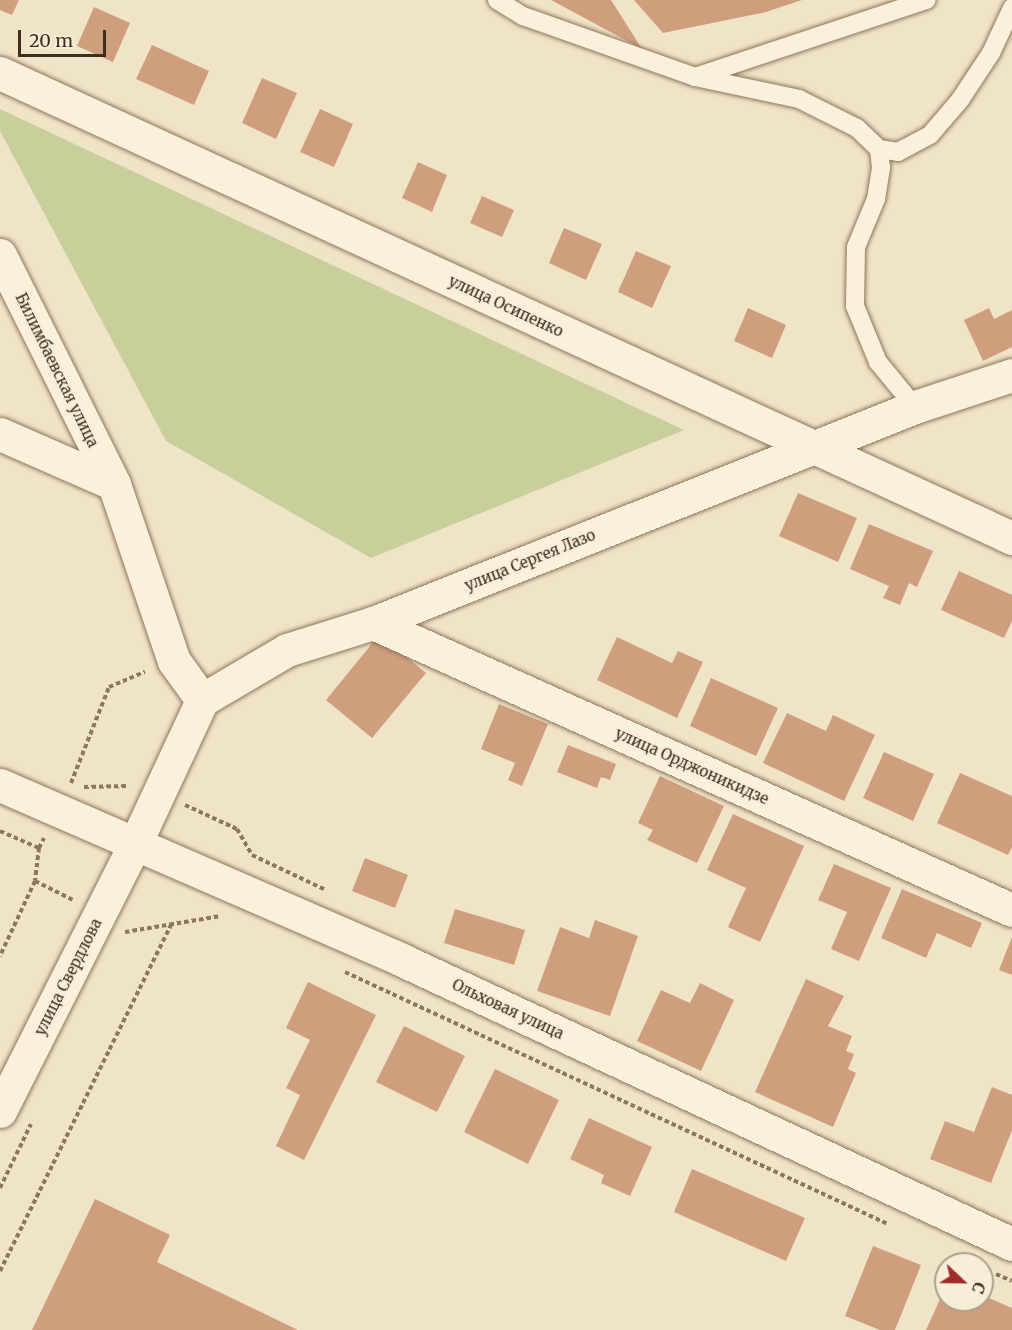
<!DOCTYPE html>
<html>
<head>
<meta charset="utf-8">
<style>
  body { margin:0 }
  #map { position:relative; width:1012px; height:1330px; overflow:hidden; background:#f0e4c8; font-family:Merriweather,serif }
  div>[style] { position:absolute }
  [style*='--x'] { left:calc(var(--x)*1px); top:calc(var(--y)*1px); width:calc(var(--w)*1px); rotate:calc(var(--a)*1deg) }
  .green>* { inset:0; background:#c9cf9b }
  .building>* { inset:0; background:#cf9f7d }
  .path>* { height:4px; margin-top:-2px; transform-origin:0; background:repeating-linear-gradient(90deg,#8d765c 0 4.5px,transparent 0 7.5px) }
  .roads { filter:drop-shadow(0 0 2px #8d765c) drop-shadow(0 0 2px #8d765c) }
  .lane>* { height:18px; margin:-9px; padding:0 9px; transform-origin:9px; border-radius:9px; background:#faf1dc }
  .street>* { height:33px; margin:-16.5px; padding:0 16.5px; transform-origin:16.5px; border-radius:16.5px; background:#faf1dc }
  .secondary>* { height:33px; margin:-16.5px; padding:0 16.5px; transform-origin:16.5px; border-radius:16.5px; background:#faf1dc }
  span { translate:-50% -50%; white-space:nowrap; text-align:center; line-height:1.15; -webkit-text-stroke:5px #f7eed8; paint-order:stroke }
  .street-label { font-size:15px; color:#3d2e20 }
  .north { position:absolute; left:934px; top:1252px; width:60px; height:60px; box-sizing:border-box; background:#f7eed8; border:2px solid #ada18e; border-radius:50%; rotate:112deg; font-size:16px; font-weight:700; line-height:24px; text-align:center; color:#3d2e20 }
  .north::after { content:''; display:block; margin:auto; width:21px; height:27px; background:#9e2a2b; clip-path:polygon(50% 0,100% 100%,50% 72%,0 100%) }
  .scale { position:absolute; left:18px; top:30px; width:88px; height:27px; box-sizing:border-box; border:3px solid #3d2e20; border-top:0; padding-left:8px; font-size:18px; line-height:21px; white-space:nowrap; color:#3d2e20; -webkit-text-stroke:4px #f7eed8; paint-order:stroke }
</style>
</head>
<body>
<div id="map">
  <div class="green">
    <div style="clip-path:polygon(0 109px,684px 430px,371px 558px,166px 441px,0 131px)"></div>
  </div>
  <div class="building">
    <div style="clip-path:polygon(0 0,19px 0,12px 15px,0 10px)"></div>
    <div style="clip-path:polygon(551px 0,611px 0,642px 49px)"></div>
    <div style="clip-path:polygon(634px 0,802px 0,766px 12px,663px 33px)"></div>
    <div style="clip-path:polygon(94px 7px,130px 23px,113px 62px,77px 46px)"></div>
    <div style="clip-path:polygon(152px 45px,209px 71px,194px 105px,136px 79px)"></div>
    <div style="clip-path:polygon(262px 78px,297px 93px,276px 139px,242px 123px)"></div>
    <div style="clip-path:polygon(320px 109px,353px 124px,334px 167px,300px 152px)"></div>
    <div style="clip-path:polygon(418px 162px,447px 175px,432px 212px,402px 198px)"></div>
    <div style="clip-path:polygon(482px 196px,514px 210px,502px 237px,470px 223px)"></div>
    <div style="clip-path:polygon(564px 228px,602px 244px,586px 280px,549px 263px)"></div>
    <div style="clip-path:polygon(636px 251px,671px 266px,652px 308px,618px 292px)"></div>
    <div style="clip-path:polygon(748px 308px,786px 325px,772px 358px,734px 341px)"></div>
    <div style="clip-path:polygon(989px 308px,994px 319px,1012px 310px,1012px 347px,983px 361px,964px 320px)"></div>
    <div style="clip-path:polygon(798px 493px,857px 518px,838px 562px,779px 536px)"></div>
    <div style="clip-path:polygon(869px 524px,933px 551px,917px 587px,909px 583px,900px 605px,883px 598px,889px 586px,850px 569px)"></div>
    <div style="clip-path:polygon(959px 571px,1012px 595px,1012px 621px,1004px 638px,941px 610px)"></div>
    <div style="clip-path:polygon(379px 635px,426px 673px,372px 738px,326px 700px)"></div>
    <div style="clip-path:polygon(617px 637px,672px 663px,678px 651px,703px 662px,677px 718px,597px 680px)"></div>
    <div style="clip-path:polygon(711px 678px,778px 708px,756px 756px,690px 726px)"></div>
    <div style="clip-path:polygon(499px 704px,548px 724px,522px 786px,508px 780px,515px 763px,481px 749px)"></div>
    <div style="clip-path:polygon(787px 713px,826px 731px,833px 715px,875px 735px,844px 801px,763px 763px)"></div>
    <div style="clip-path:polygon(568px 745px,616px 764px,610px 780px,601px 777px,597px 788px,557px 772px)"></div>
    <div style="clip-path:polygon(884px 752px,934px 774px,913px 821px,863px 798px)"></div>
    <div style="clip-path:polygon(960px 773px,1012px 796px,1012px 847px,1008px 855px,937px 823px)"></div>
    <div style="clip-path:polygon(660px 776px,724px 806px,697px 863px,647px 840px,653px 830px,638px 823px)"></div>
    <div style="clip-path:polygon(733px 814px,804px 846px,760px 942px,728px 927px,746px 888px,707px 870px)"></div>
    <div style="clip-path:polygon(365px 858px,408px 875px,395px 908px,352px 891px)"></div>
    <div style="clip-path:polygon(834px 864px,891px 888px,859px 961px,831px 949px,847px 912px,818px 900px)"></div>
    <div style="clip-path:polygon(902px 889px,982px 923px,971px 948px,937px 933px,926px 958px,881px 938px)"></div>
    <div style="clip-path:polygon(455px 909px,525px 930px,514px 965px,444px 943px)"></div>
    <div style="clip-path:polygon(595px 920px,638px 936px,610px 1016px,537px 991px,560px 927px,589px 938px)"></div>
    <div style="clip-path:polygon(1012px 937px,1012px 975px,999px 970px)"></div>
    <div style="clip-path:polygon(806px 979px,844px 996px,828px 1026px,852px 1036px,846px 1051px,854px 1054px,848px 1069px,856px 1073px,833px 1127px,755px 1092px)"></div>
    <div style="clip-path:polygon(308px 982px,376px 1015px,304px 1160px,276px 1146px,300px 1095px,286px 1088px,310px 1040px,286px 1028px)"></div>
    <div style="clip-path:polygon(700px 983px,734px 1000px,701px 1071px,637px 1041px,661px 990px,690px 1003px)"></div>
    <div style="clip-path:polygon(404px 1026px,465px 1056px,437px 1112px,376px 1082px)"></div>
    <div style="clip-path:polygon(495px 1069px,559px 1100px,528px 1164px,464px 1132px)"></div>
    <div style="clip-path:polygon(992px 1087px,1012px 1095px,1012px 1130px,991px 1183px,930px 1159px,945px 1121px,974px 1132px)"></div>
    <div style="clip-path:polygon(589px 1118px,652px 1147px,630px 1196px,601px 1183px,604px 1175px,570px 1159px)"></div>
    <div style="clip-path:polygon(692px 1169px,805px 1218px,786px 1261px,674px 1212px)"></div>
    <div style="clip-path:polygon(95px 1199px,170px 1235px,157px 1262px,298px 1330px,32px 1330px)"></div>
    <div style="clip-path:polygon(873px 1246px,921px 1265px,895px 1330px,880px 1330px,845px 1316px)"></div>
    <div style="clip-path:polygon(946px 1286px,946px 1300px,982px 1300px,982px 1295px,1012px 1308px,1012px 1330px,926px 1330px)"></div>
  </div>
  <div class="path">
    <div style="--x:71;--y:783;--w:103;--a:-68.4"></div>
    <div style="--x:109;--y:687;--w:39;--a:-23"></div>
    <div style="--x:84;--y:787;--w:43;--a:-1.3"></div>
    <div style="--x:185;--y:805;--w:57;--a:24.8"></div>
    <div style="--x:237;--y:829;--w:30;--a:60"></div>
    <div style="--x:252;--y:855;--w:80;--a:25.3"></div>
    <div style="--x:0;--y:831;--w:43;--a:23.6"></div>
    <div style="--x:39;--y:848;--w:33;--a:97"></div>
    <div style="--x:35;--y:881;--w:83;--a:115"></div>
    <div style="--x:39;--y:848;--w:11;--a:-63"></div>
    <div style="--x:35;--y:881;--w:42;--a:26.6"></div>
    <div style="--x:125;--y:932;--w:97;--a:-9.5"></div>
    <div style="--x:345;--y:972;--w:599;--a:24.9"></div>
    <div style="--x:0;--y:1188;--w:71;--a:-64.2"></div>
    <div style="--x:0;--y:1271;--w:386;--a:-63.7"></div>
    <div style="--x:996;--y:1274;--w:17;--a:24"></div>
  </div>
  <div class="roads">
    <div class="lane">
      <div style="--x:497;--y:0;--w:31;--a:32"></div>
      <div style="--x:523;--y:16;--w:182;--a:19.5"></div>
      <div style="--x:695;--y:77;--w:244;--a:-18.4"></div>
      <div style="--x:695;--y:77;--w:106;--a:11.9"></div>
      <div style="--x:799;--y:99;--w:65;--a:26.6"></div>
      <div style="--x:857;--y:128;--w:30;--a:44"></div>
      <div style="--x:879;--y:149;--w:19;--a:9"></div>
      <div style="--x:898;--y:152;--w:36;--a:-28"></div>
      <div style="--x:930;--y:135;--w:46;--a:-49.4"></div>
      <div style="--x:960;--y:100;--w:56;--a:-56.6"></div>
      <div style="--x:991;--y:53;--w:50;--a:-65"></div>
      <div style="--x:879;--y:149;--w:19;--a:84"></div>
      <div style="--x:881;--y:168;--w:31;--a:99"></div>
      <div style="--x:876;--y:199;--w:52;--a:112.6"></div>
      <div style="--x:856;--y:247;--w:59;--a:91"></div>
      <div style="--x:855;--y:306;--w:61;--a:67.7"></div>
      <div style="--x:878;--y:362;--w:58;--a:50.6"></div>
    </div>
    <div class="street">
      <div style="--x:0;--y:73;--w:1114;--a:24.68"></div>
      <div style="--x:0;--y:255;--w:256;--a:63.5"></div>
      <div style="--x:114;--y:484;--w:187;--a:71.3"></div>
      <div style="--x:174;--y:661;--w:48;--a:54.3"></div>
      <div style="--x:0;--y:434;--w:124;--a:23.7"></div>
      <div style="--x:373;--y:623;--w:700;--a:24.19"></div>
      <div style="--x:135;--y:844;--w:159;--a:-65"></div>
      <div style="--x:202;--y:700;--w:99;--a:-30.5"></div>
      <div style="--x:287;--y:650;--w:90;--a:-17.4"></div>
      <div style="--x:373;--y:623;--w:583;--a:-21.73"></div>
      <div style="--x:915;--y:407;--w:102;--a:-18.3"></div>
    </div>
    <div class="secondary">
      <div style="--x:0;--y:785;--w:438;--a:23.5"></div>
      <div style="--x:402;--y:960;--w:673;--a:24.97"></div>
      <div style="--x:0;--y:1111;--w:299;--a:-63.2"></div>
    </div>
  </div>
  <div class="street-label">
    <span style="left:506px;top:306px;rotate:25deg">улица Осипенко</span>
    <span style="left:57px;top:370px;rotate:64deg">Билимбаевская улица</span>
    <span style="left:530px;top:560px;rotate:-22deg">улица Сергея Лазо</span>
    <span style="left:692px;top:766px;rotate:24deg">улица Орджоникидзе</span>
    <span style="left:68px;top:977px;rotate:-63deg">улица Свердлова</span>
    <span style="left:508px;top:1009px;rotate:25deg">Ольховая улица</span>
  </div>
  <div class="north">С</div>
  <div class="scale">20 m</div>
</div>
</body>
</html>
